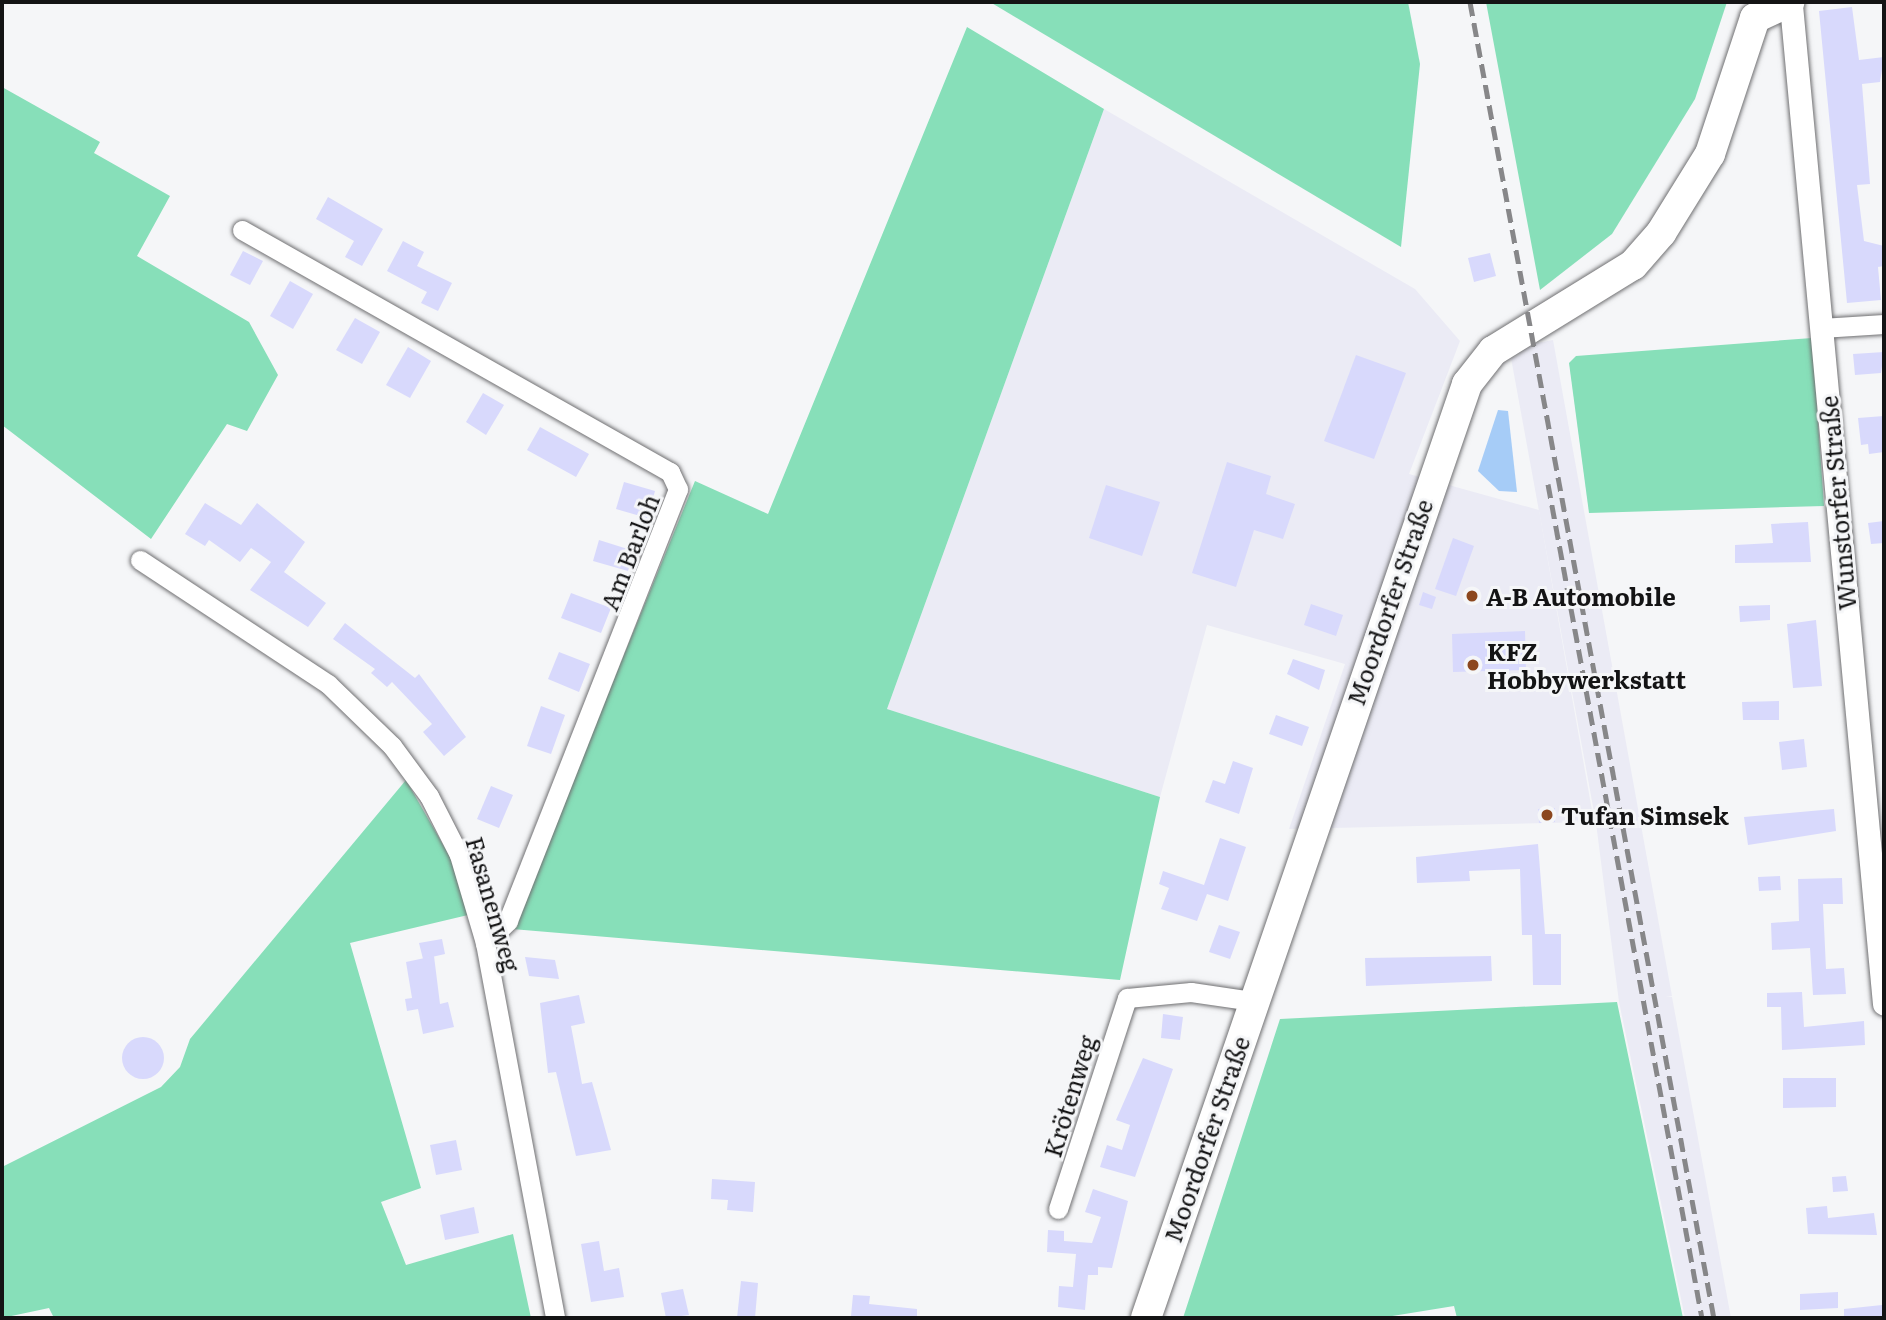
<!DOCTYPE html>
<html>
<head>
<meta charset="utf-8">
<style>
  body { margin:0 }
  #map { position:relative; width:1886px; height:1320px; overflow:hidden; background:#f5f6f8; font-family:Literata,serif }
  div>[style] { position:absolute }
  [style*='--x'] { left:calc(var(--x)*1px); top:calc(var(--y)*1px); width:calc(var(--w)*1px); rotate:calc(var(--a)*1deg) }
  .built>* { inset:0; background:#ebebf5 }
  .green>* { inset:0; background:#87dfb9 }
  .water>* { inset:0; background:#a6ccf7 }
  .building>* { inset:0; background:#d8d9fc }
  .round { border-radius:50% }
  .roads { filter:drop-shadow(0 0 2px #707072) drop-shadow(0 0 2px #707072) }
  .minor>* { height:19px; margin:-9.5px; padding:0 9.5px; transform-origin:9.5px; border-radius:9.5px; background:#fff }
  .tertiary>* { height:23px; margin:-11.5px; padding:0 11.5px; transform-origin:11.5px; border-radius:11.5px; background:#fff }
  .primary>* { height:30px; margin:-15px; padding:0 15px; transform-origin:15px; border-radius:15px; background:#fff }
  .rail>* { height:5px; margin-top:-2.5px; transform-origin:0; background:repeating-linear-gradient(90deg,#878789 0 14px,transparent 0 21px) }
  .dots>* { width:19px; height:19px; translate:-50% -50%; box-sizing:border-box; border:4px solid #f5f6f8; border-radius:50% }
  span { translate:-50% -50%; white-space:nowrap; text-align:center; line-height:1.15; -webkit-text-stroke:6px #f5f6f8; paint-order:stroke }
  .street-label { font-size:24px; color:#141415 }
  .poi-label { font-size:24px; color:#141415; font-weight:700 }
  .left { translate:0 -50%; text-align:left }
  .frame { position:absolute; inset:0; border:4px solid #141415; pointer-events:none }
</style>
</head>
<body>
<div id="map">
  <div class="built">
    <div style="clip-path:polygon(1104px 109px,1415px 289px,1460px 341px,1409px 474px,1539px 510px,1594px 822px,1289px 829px,1345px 664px,1207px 625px,1160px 797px,887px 709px)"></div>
    <div style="clip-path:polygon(1553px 340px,1672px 996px,1666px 997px,1672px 997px,1731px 1318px,1685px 1318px,1619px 1002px,1596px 823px,1511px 358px,1519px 355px,1517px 347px)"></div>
  </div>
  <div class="green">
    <div style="clip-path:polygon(990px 2px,1408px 2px,1420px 64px,1401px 247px)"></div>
    <div style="clip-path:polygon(1486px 2px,1727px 2px,1695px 99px,1612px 234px,1540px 290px)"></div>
    <div style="clip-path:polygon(967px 27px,1104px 109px,887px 709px,1160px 797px,1120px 980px,512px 929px,695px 481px,768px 514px)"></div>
    <div style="clip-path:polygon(2px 87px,100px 142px,94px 153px,170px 196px,137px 256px,249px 322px,278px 375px,247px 431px,227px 424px,151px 539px,2px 425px)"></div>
    <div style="clip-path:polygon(1812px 338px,1824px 506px,1589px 513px,1569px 363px,1576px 356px)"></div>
    <div style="clip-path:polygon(406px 780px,450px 857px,468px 915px,350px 943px,421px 1188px,381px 1202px,406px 1265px,513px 1234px,531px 1318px,54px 1318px,49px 1308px,2px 1318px,2px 1167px,161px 1087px,180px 1067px,190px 1039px)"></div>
    <div style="clip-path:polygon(1617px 1002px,1683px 1318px,1457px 1318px,1454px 1306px,1380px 1318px,1183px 1318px,1280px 1019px)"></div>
  </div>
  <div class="water">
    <div style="clip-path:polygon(1498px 410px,1508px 411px,1517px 492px,1499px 491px,1478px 471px)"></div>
  </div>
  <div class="building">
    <div style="clip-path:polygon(1852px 7px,1859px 60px,1884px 57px,1880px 82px,1862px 84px,1870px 184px,1857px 185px,1864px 241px,1884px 246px,1884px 266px,1878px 267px,1881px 300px,1847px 303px,1819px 11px)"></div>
    <div style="clip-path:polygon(328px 197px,383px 229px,362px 266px,345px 257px,354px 241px,316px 219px)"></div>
    <div style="clip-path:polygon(403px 241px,424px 252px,417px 266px,452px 283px,438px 311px,421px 303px,427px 292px,387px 271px)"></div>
    <div style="clip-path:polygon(243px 251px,263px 261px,250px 285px,230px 275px)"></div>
    <div style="clip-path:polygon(1490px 253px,1496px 276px,1474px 282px,1468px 258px)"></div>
    <div style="clip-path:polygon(290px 281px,313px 294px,293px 329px,270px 316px)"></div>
    <div style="clip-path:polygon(355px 318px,380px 332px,362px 364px,336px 350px)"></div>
    <div style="clip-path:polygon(408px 347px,431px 361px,410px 398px,386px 385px)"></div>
    <div style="clip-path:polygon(1884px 352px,1881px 373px,1855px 375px,1853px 354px)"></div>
    <div style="clip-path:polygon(1356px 355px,1406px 373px,1374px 459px,1324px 441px)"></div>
    <div style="clip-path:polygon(483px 393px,504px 405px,486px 435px,466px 422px)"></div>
    <div style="clip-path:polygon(1884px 416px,1884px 452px,1869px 454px,1868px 444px,1861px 445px,1858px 418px)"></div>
    <div style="clip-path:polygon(540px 427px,589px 454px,576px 477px,527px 450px)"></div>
    <div style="clip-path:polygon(1227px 462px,1271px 476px,1266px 494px,1295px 504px,1283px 539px,1254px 530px,1236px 587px,1192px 573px)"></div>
    <div style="clip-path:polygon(624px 482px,655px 491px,647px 518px,616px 509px)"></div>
    <div style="clip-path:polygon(1106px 485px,1160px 502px,1142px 556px,1089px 538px)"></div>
    <div style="clip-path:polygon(205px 503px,241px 525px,257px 503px,305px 542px,284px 572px,326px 603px,308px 627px,250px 590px,271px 562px,251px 548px,240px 562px,209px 540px,205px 546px,185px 534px)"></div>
    <div style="clip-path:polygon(1884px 521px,1884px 543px,1871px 544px,1868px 523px)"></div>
    <div style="clip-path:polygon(1808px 522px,1811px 562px,1735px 563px,1735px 545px,1773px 543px,1771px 524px)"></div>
    <div style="clip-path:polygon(1453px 538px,1474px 546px,1456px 596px,1435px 589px)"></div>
    <div style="clip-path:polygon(599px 540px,634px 551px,628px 571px,593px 561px)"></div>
    <div style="clip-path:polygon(1423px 592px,1436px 597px,1432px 609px,1419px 605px)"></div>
    <div style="clip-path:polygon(571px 593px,611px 608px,601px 633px,561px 618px)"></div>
    <div style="clip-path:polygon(1311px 604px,1343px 615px,1336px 636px,1304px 625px)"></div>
    <div style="clip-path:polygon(1770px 605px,1770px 620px,1740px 622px,1739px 606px)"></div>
    <div style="clip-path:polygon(1816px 620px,1822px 686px,1793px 688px,1787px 624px)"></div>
    <div style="clip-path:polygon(345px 623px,415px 678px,419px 674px,466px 737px,444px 756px,423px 732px,432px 724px,392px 682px,387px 687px,371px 673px,375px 669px,333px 639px)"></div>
    <div style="clip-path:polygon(1525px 631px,1526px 670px,1453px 672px,1452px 634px)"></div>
    <div style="clip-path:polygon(559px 652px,590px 664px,579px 692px,548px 679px)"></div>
    <div style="clip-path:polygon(1293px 659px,1325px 670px,1319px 690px,1287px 674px)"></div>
    <div style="clip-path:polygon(1779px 701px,1779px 720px,1743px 720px,1742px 702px)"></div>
    <div style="clip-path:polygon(541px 706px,565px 715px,551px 754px,527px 746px)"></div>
    <div style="clip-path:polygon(1276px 715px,1309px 727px,1302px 746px,1269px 734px)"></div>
    <div style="clip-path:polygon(1804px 739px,1807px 767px,1782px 770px,1779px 742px)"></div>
    <div style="clip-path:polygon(1233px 761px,1253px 768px,1239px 814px,1205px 802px,1213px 780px,1225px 784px)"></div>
    <div style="clip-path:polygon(491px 786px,513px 795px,499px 828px,477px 819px)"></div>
    <div style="clip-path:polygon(1555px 808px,1555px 822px,1539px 823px,1538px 809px)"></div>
    <div style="clip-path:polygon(1834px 809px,1836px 831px,1748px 845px,1744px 817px)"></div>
    <div style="clip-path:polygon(1220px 838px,1246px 847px,1228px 901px,1207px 894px,1197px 921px,1161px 909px,1169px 888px,1159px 884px,1163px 871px,1204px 885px)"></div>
    <div style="clip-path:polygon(1538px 844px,1545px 934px,1561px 934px,1561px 985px,1533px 985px,1532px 935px,1522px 935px,1520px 869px,1469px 871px,1470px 881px,1417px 883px,1416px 857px)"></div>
    <div style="clip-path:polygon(1780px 876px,1781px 890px,1759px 891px,1758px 877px)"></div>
    <div style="clip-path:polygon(1842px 878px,1843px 904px,1823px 904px,1826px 969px,1844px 968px,1846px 994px,1813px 995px,1810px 948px,1772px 950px,1771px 923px,1799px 921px,1798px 879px)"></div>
    <div style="clip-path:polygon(1219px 925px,1240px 932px,1230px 959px,1209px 952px)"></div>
    <div style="clip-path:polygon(442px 939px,445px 954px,423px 959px,419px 943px)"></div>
    <div style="clip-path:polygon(434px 956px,440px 1004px,448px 1002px,454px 1027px,423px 1034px,418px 1009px,407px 1011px,405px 999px,412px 998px,406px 962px)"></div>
    <div style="clip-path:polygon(1491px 956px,1492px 981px,1366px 986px,1365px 958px)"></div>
    <div style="clip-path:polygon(525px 957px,555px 960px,559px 979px,529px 976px)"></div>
    <div style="clip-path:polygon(1802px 992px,1804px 1027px,1864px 1021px,1865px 1045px,1782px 1050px,1781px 1007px,1767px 1007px,1767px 993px)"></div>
    <div style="clip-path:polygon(579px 995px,585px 1023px,571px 1026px,582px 1084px,592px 1082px,611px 1150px,576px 1156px,556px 1072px,548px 1073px,540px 1003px)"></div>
    <div style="clip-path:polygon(1163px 1014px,1183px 1017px,1180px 1040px,1161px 1038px)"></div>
    <div class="round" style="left:122px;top:1037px;width:42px;height:42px"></div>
    <div style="clip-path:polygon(1143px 1058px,1173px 1069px,1135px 1177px,1100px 1167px,1107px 1145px,1122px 1150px,1130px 1125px,1116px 1120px)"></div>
    <div style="clip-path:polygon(1783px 1078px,1836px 1078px,1836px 1107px,1783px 1108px)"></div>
    <div style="clip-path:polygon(456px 1140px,462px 1170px,436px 1175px,430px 1145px)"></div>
    <div style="clip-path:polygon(1846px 1176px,1848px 1191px,1833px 1192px,1832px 1177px)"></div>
    <div style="clip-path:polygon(712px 1179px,755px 1182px,753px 1212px,727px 1210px,728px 1200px,711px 1199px)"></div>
    <div style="clip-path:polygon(1093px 1189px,1128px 1201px,1112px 1268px,1098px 1267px,1098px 1275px,1088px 1275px,1085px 1310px,1058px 1307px,1059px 1286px,1073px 1287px,1076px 1254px,1047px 1252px,1048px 1230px,1064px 1231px,1064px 1241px,1092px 1243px,1101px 1217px,1085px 1212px)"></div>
    <div style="clip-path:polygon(1827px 1206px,1828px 1218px,1874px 1213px,1877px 1235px,1808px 1234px,1806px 1208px)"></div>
    <div style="clip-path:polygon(474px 1207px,479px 1233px,445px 1240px,440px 1215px)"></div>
    <div style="clip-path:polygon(599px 1241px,604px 1271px,619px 1268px,624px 1297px,591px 1302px,581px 1244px)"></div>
    <div style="clip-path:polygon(741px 1281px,758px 1283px,755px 1318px,737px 1318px)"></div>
    <div style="clip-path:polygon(683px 1289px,689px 1315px,666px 1318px,661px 1293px)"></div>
    <div style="clip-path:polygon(1838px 1292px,1838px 1308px,1800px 1310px,1800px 1294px)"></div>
    <div style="clip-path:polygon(853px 1295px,870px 1296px,869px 1304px,917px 1309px,917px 1318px,851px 1316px)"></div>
    <div style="clip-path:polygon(1882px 1305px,1883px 1318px,1844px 1318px,1844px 1309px)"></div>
  </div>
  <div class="roads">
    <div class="minor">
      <div style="--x:242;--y:230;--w:492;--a:29.5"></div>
      <div style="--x:670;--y:472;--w:19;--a:65"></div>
      <div style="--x:678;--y:489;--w:464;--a:111.5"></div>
      <div style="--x:508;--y:921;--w:32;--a:136"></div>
      <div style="--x:1821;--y:328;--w:63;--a:-3.6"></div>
      <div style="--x:140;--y:560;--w:225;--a:33.4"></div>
      <div style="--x:328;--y:684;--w:89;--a:44.1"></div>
      <div style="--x:392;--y:746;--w:62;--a:53.5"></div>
      <div style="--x:429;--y:796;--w:66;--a:63"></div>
      <div style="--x:459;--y:855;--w:92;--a:73.5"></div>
      <div style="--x:485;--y:943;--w:381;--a:79.4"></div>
      <div style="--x:1058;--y:1209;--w:222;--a:-71.9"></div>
      <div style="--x:1127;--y:998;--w:64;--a:-5.4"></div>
      <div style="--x:1191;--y:992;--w:63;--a:8.3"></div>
    </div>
    <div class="tertiary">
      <div style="--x:1791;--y:5;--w:1003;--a:84.68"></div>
    </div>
    <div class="primary">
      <div style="--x:1146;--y:1318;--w:988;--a:-71.03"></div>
      <div style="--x:1467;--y:384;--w:42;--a:-51.8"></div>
      <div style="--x:1493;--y:351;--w:164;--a:-31.6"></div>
      <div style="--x:1633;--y:265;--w:43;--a:-48.8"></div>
      <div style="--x:1661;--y:233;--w:93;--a:-58.2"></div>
      <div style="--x:1710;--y:154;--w:143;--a:-71.7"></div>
      <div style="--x:1755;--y:18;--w:38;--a:-25"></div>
    </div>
  </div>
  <div class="rail">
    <div style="--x:1470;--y:2;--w:1338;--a:79.5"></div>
    <div style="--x:1548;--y:484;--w:848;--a:79.54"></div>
  </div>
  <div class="dots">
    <div style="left:1472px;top:596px;background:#8c471e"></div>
    <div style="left:1473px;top:665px;background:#8c471e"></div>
    <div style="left:1547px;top:815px;background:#8c471e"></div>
  </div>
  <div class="street-label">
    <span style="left:1837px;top:503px;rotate:-95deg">Wunstorfer Straße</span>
    <span style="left:629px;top:552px;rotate:-69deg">Am Barloh</span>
    <span style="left:1389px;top:602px;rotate:-71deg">Moordorfer Straße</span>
    <span style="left:494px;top:904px;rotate:74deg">Fasanenweg</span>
    <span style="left:1069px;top:1096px;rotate:-73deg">Krötenweg</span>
    <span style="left:1206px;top:1139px;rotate:-71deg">Moordorfer Straße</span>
  </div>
  <div class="poi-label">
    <span class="left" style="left:1486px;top:596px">A-B Automobile</span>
    <span class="left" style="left:1487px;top:665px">KFZ<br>Hobbywerkstatt</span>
    <span class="left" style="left:1561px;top:815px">Tufan Simsek</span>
  </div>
  <div class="frame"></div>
</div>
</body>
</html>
